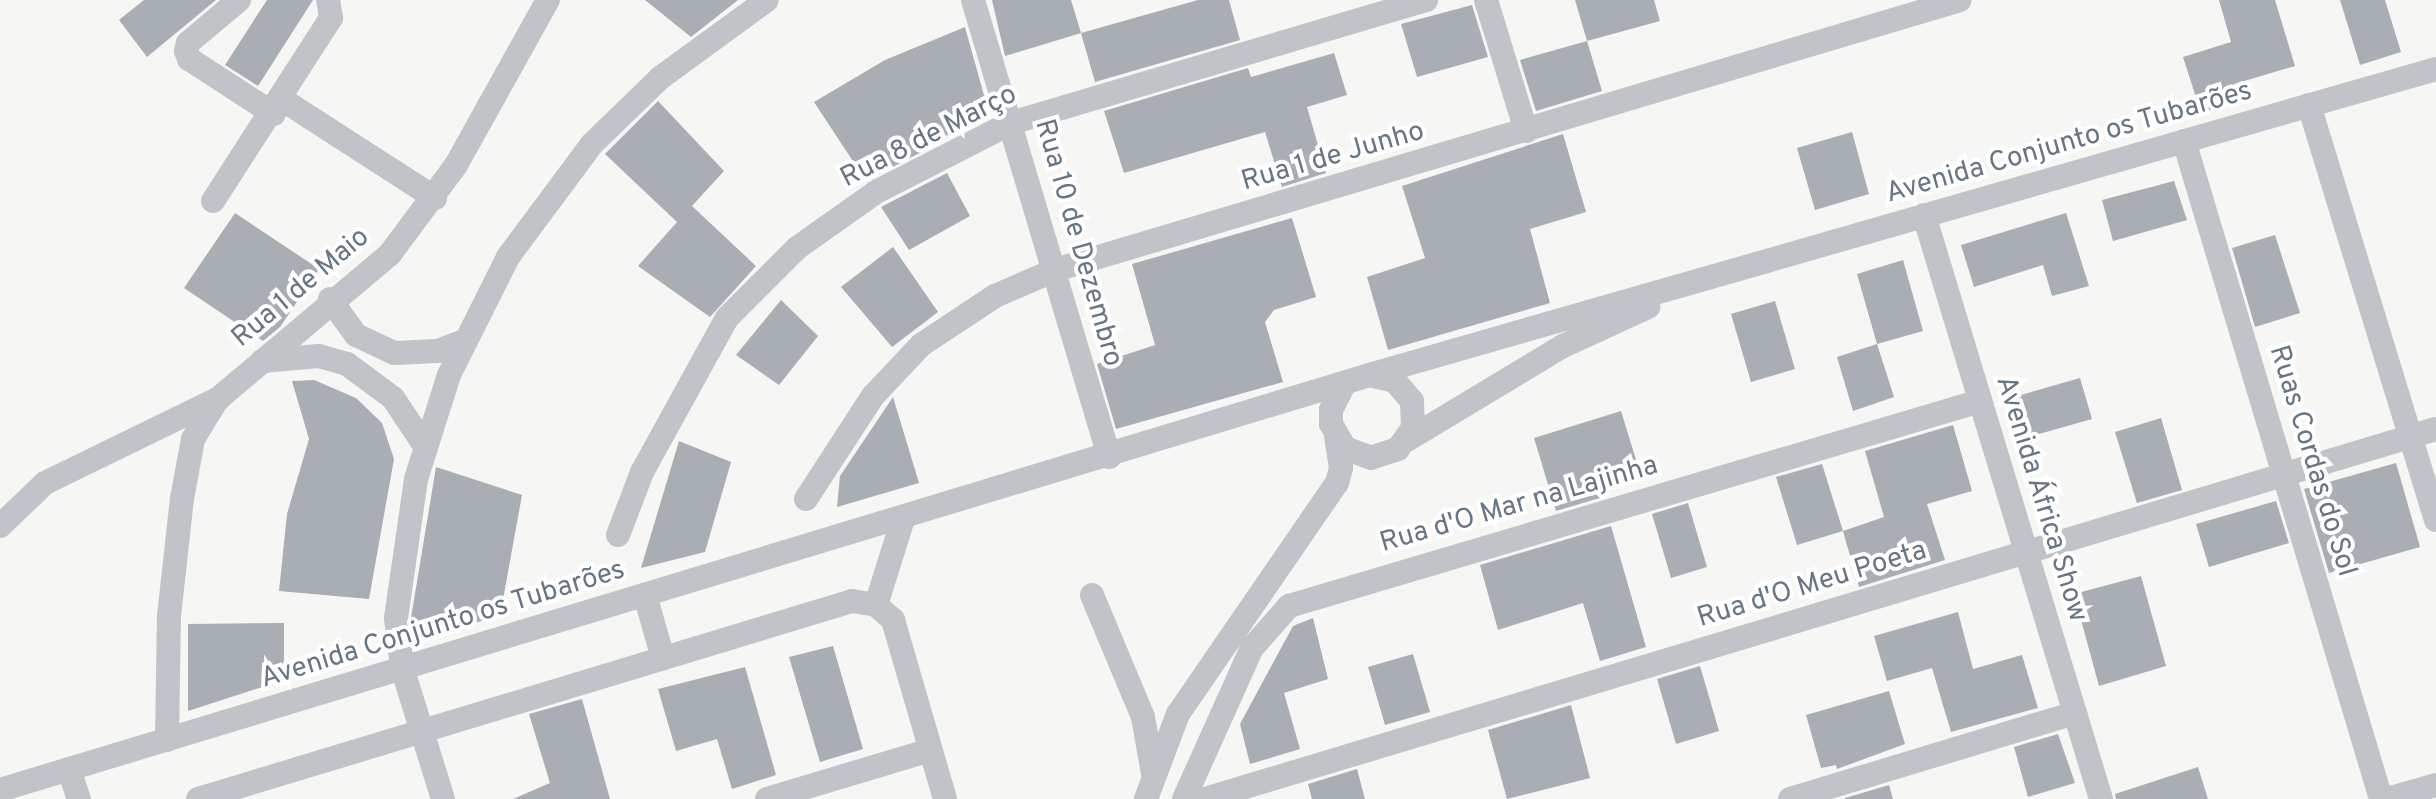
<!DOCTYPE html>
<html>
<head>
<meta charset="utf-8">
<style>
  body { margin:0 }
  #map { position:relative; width:2436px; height:799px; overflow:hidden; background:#f6f6f4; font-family:Overpass,sans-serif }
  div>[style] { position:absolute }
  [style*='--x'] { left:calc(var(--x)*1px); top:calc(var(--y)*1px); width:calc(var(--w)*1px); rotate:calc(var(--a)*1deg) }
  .building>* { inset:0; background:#a8aeb4 }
  .minor>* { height:24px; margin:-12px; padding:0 12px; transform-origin:12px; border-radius:12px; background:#c0c3c7 }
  span { translate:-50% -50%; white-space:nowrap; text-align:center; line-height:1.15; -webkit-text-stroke:8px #fff; paint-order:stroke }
  .street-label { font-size:28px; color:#687582 }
</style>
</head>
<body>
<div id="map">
  <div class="building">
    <div style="clip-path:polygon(144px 0,216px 0,147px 57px,119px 20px)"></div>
    <div style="clip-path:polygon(267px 0,313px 0,258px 86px,225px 65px)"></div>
    <div style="clip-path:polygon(645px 0,738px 0,691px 37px)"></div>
    <div style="clip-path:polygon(992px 0,1071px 0,1081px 33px,1005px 56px)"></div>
    <div style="clip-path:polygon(1198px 0,1229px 0,1240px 40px,1095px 82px,1081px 33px)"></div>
    <div style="clip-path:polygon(1575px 0,1654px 0,1660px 21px,1587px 41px)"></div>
    <div style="clip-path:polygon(2219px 0,2275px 0,2295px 66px,2234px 84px,2239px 101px,2201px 113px,2183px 57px,2231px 42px)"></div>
    <div style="clip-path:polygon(2340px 0,2385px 0,2401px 52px,2360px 65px)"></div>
    <div style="clip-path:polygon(1472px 5px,1488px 57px,1417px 77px,1401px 24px)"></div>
    <div style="clip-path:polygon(965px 27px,990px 117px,931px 142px,933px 146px,866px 181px,814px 102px,885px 60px)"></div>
    <div style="clip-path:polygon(1587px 41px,1602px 91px,1536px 111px,1520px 60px)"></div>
    <div style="clip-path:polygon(1334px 53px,1347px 95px,1307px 107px,1326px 173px,1282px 187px,1265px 132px,1124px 173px,1104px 111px,1248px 68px,1251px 77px)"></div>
    <div style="clip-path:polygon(658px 101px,724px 171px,692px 206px,756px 266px,710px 317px,638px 266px,677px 222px,605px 154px)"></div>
    <div style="clip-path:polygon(1852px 132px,1869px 194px,1815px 210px,1797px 148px)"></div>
    <div style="clip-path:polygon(1563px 134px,1586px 212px,1530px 229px,1550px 303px,1388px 350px,1367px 277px,1425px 258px,1402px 186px)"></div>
    <div style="clip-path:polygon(947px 173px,970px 216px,909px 250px,881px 207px)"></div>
    <div style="clip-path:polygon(2174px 181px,2187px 220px,2113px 241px,2102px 200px)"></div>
    <div style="clip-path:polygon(235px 213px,319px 269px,280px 327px,263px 341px,184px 288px)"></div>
    <div style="clip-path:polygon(2066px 213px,2089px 286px,2052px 296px,2043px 265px,1974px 287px,1961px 245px)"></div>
    <div style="clip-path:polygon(1292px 218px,1316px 297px,1274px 310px,1265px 322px,1283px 382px,1116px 429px,1097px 364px,1155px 345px,1132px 264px)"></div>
    <div style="clip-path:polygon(2275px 235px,2300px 313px,2255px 327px,2232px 248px)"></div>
    <div style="clip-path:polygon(893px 247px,938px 312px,892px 347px,841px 287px)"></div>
    <div style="clip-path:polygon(1903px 260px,1923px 331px,1877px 344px,1857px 274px)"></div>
    <div style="clip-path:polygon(781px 300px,818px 336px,779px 385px,736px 355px)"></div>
    <div style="clip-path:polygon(1775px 301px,1795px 369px,1751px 382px,1731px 314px)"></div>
    <div style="clip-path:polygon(1877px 344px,1894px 397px,1853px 411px,1837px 357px)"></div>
    <div style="clip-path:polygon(2080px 378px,2092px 419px,2018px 440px,2007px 399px)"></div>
    <div style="clip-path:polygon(314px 380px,356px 398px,382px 423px,394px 459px,369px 599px,279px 591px,287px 514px,309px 439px,292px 381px)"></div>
    <div style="clip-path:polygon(893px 397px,919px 483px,837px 507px,840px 476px)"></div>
    <div style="clip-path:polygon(1621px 411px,1641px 476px,1601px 489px,1603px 497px,1556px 511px,1534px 438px)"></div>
    <div style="clip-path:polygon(2161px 418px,2182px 490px,2137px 503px,2115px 432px)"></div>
    <div style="clip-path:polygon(1953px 425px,1972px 491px,1927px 504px,1945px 560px,1859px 587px,1843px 531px,1884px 517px,1865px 451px)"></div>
    <div style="clip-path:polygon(679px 441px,731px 462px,705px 552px,641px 568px)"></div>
    <div style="clip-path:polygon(2396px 463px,2420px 547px,2329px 573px,2304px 489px)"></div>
    <div style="clip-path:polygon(1822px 464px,1843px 531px,1797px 545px,1776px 477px)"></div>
    <div style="clip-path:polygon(436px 467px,522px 495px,500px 616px,414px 639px,411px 618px)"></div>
    <div style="clip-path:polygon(2276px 501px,2289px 543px,2209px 567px,2196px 524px)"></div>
    <div style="clip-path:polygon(1688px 503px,1707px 567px,1671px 578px,1652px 514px)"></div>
    <div style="clip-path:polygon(1611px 526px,1646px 647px,1600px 661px,1583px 603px,1498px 630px,1480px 565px)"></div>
    <div style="clip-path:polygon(2141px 576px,2166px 666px,2099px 686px,2074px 594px)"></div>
    <div style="clip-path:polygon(1958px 612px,1973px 669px,2022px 655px,2038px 708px,1951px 732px,1932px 668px,1887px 681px,1874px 636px)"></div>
    <div style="clip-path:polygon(1313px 618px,1328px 679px,1284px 693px,1300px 749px,1250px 764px,1240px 724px,1293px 626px)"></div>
    <div style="clip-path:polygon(284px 623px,284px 680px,188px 711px,188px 624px)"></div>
    <div style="clip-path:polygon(833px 646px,863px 749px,820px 762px,789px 657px)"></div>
    <div style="clip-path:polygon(1413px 654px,1430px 712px,1385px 725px,1368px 667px)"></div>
    <div style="clip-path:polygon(1700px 666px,1719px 731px,1676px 744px,1657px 679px)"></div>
    <div style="clip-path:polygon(745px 667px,776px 775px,732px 789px,717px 739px,676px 751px,658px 689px)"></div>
    <div style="clip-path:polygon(1889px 691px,1905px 744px,1837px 769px,1836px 765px,1821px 768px,1806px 715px)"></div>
    <div style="clip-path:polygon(582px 699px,610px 799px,513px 799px,550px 783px,529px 714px)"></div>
    <div style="clip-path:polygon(1571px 705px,1590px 778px,1507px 799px,1488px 730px)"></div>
    <div style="clip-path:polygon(2058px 734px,2075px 783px,2028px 797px,2014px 747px)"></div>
    <div style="clip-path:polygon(2198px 767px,2208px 799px,2116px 799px,2115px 794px)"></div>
    <div style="clip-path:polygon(1357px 769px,1365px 799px,1312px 799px,1308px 784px)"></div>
    <div style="clip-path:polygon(1889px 785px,1893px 799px,1845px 799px,1845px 798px)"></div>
  </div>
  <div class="minor">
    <div style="--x:239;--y:0;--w:67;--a:139.9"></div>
    <div style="--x:188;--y:43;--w:8;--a:104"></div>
    <div style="--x:186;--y:51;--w:9;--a:69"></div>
    <div style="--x:189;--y:59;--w:101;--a:32.9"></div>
    <div style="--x:973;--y:0;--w:477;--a:73.4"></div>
    <div style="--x:1486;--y:0;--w:137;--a:73"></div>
    <div style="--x:283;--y:100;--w:181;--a:32.8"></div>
    <div style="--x:2309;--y:105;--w:434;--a:73"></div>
    <div style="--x:2184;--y:141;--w:687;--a:73.33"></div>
    <div style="--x:213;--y:201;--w:218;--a:-57.2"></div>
    <div style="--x:331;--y:18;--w:18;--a:-99"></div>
    <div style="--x:1924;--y:215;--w:610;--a:73.14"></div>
    <div style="--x:330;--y:299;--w:44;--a:54.2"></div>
    <div style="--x:356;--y:335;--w:42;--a:25.3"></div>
    <div style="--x:394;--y:353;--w:44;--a:-2.6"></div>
    <div style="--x:438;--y:351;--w:28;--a:-21"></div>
    <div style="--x:262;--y:361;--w:57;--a:-5"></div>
    <div style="--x:319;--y:356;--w:29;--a:16"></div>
    <div style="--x:347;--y:364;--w:57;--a:36.5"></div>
    <div style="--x:393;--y:398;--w:58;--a:56.3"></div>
    <div style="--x:1369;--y:375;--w:1110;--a:-16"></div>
    <div style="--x:1407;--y:440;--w:182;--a:-31.1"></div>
    <div style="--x:1563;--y:346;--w:94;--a:-24.6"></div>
    <div style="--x:806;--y:499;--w:123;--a:-57"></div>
    <div style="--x:873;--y:396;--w:70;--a:-46.7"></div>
    <div style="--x:921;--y:345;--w:89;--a:-33.5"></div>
    <div style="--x:995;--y:296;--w:65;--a:-23.4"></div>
    <div style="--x:1055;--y:270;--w:944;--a:-16.61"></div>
    <div style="--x:0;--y:526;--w:62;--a:-43.7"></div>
    <div style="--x:45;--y:483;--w:194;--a:-26"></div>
    <div style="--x:219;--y:398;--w:224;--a:-40.1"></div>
    <div style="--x:390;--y:254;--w:111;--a:-53.4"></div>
    <div style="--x:456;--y:165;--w:189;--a:-60.9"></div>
    <div style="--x:618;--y:535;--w:67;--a:-69.1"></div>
    <div style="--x:642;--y:472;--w:176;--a:-61.1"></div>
    <div style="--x:727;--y:318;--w:99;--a:-45"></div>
    <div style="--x:797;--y:248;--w:97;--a:-35.3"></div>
    <div style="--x:876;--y:192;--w:152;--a:-27.1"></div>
    <div style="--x:1011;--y:123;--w:433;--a:-16.5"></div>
    <div style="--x:645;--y:595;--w:66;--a:74.1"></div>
    <div style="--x:1092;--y:595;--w:132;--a:67.3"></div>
    <div style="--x:1143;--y:717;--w:58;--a:80"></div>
    <div style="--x:876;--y:605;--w:90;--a:-72.6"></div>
    <div style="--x:167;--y:740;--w:124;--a:-89.1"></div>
    <div style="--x:169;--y:616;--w:118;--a:-83.7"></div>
    <div style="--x:182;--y:499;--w:61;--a:-79.6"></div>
    <div style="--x:193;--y:439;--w:46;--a:-58.4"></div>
    <div style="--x:69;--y:769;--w:32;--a:72"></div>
    <div style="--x:0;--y:790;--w:1431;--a:-16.86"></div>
    <div style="--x:1369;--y:375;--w:27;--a:13"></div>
    <div style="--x:1395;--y:381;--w:26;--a:50"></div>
    <div style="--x:1412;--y:401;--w:27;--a:88"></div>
    <div style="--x:1413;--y:428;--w:26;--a:126"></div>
    <div style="--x:1398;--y:449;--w:28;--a:162"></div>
    <div style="--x:1371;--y:458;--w:28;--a:-159"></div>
    <div style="--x:1345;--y:448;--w:28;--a:-120"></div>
    <div style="--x:1331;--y:424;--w:14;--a:-90"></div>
    <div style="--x:1331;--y:410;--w:28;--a:-63"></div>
    <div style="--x:198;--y:799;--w:683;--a:-16.84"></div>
    <div style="--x:852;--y:601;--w:24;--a:9"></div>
    <div style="--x:876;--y:605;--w:23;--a:41"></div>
    <div style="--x:893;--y:620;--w:186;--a:73.8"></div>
    <div style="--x:443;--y:799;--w:138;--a:-107.3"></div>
    <div style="--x:402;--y:667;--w:49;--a:-97"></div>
    <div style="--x:396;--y:618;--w:140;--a:-81.8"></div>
    <div style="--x:416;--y:479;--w:109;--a:-72.4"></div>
    <div style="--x:449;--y:375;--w:132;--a:-63.4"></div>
    <div style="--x:508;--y:257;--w:141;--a:-53.4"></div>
    <div style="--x:592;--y:144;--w:95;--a:-44.1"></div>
    <div style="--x:660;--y:78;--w:132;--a:-36.1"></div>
    <div style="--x:767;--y:799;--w:170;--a:-16.7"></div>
    <div style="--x:1146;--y:799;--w:91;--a:-69.4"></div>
    <div style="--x:1178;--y:714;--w:280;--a:-55.5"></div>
    <div style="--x:1337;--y:483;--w:16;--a:-75"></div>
    <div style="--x:1341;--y:468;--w:31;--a:-99"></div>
    <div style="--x:1184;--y:799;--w:166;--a:-65.8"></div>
    <div style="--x:1252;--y:648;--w:56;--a:-48.6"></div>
    <div style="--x:1289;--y:606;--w:721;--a:-16.52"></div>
    <div style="--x:1205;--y:799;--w:1285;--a:-16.73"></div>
    <div style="--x:1790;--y:799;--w:298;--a:-16.8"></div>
    <div style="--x:2387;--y:799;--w:51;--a:-15.9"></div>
  </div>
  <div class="street-label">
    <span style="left:929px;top:137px;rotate:-27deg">Rua 8 de Março</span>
    <span style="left:2069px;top:143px;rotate:-16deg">Avenida Conjunto os Tubarões</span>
    <span style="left:1333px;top:157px;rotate:-16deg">Rua 1 de Junho</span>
    <span style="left:1078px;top:243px;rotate:74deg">Rua 10 de Dezembro</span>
    <span style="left:301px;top:288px;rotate:-40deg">Rua 1 de Maio</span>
    <span style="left:2312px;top:461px;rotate:73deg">Ruas Cordas do Sol</span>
    <span style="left:2041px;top:499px;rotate:73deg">Avenida África Show</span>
    <span style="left:1519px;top:505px;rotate:-16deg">Rua d'O Mar na Lajinha</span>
    <span style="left:1812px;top:585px;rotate:-17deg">Rua d'O Meu Poeta</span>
    <span style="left:443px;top:625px;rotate:-17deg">Avenida Conjunto os Tubarões</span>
  </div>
</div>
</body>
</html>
